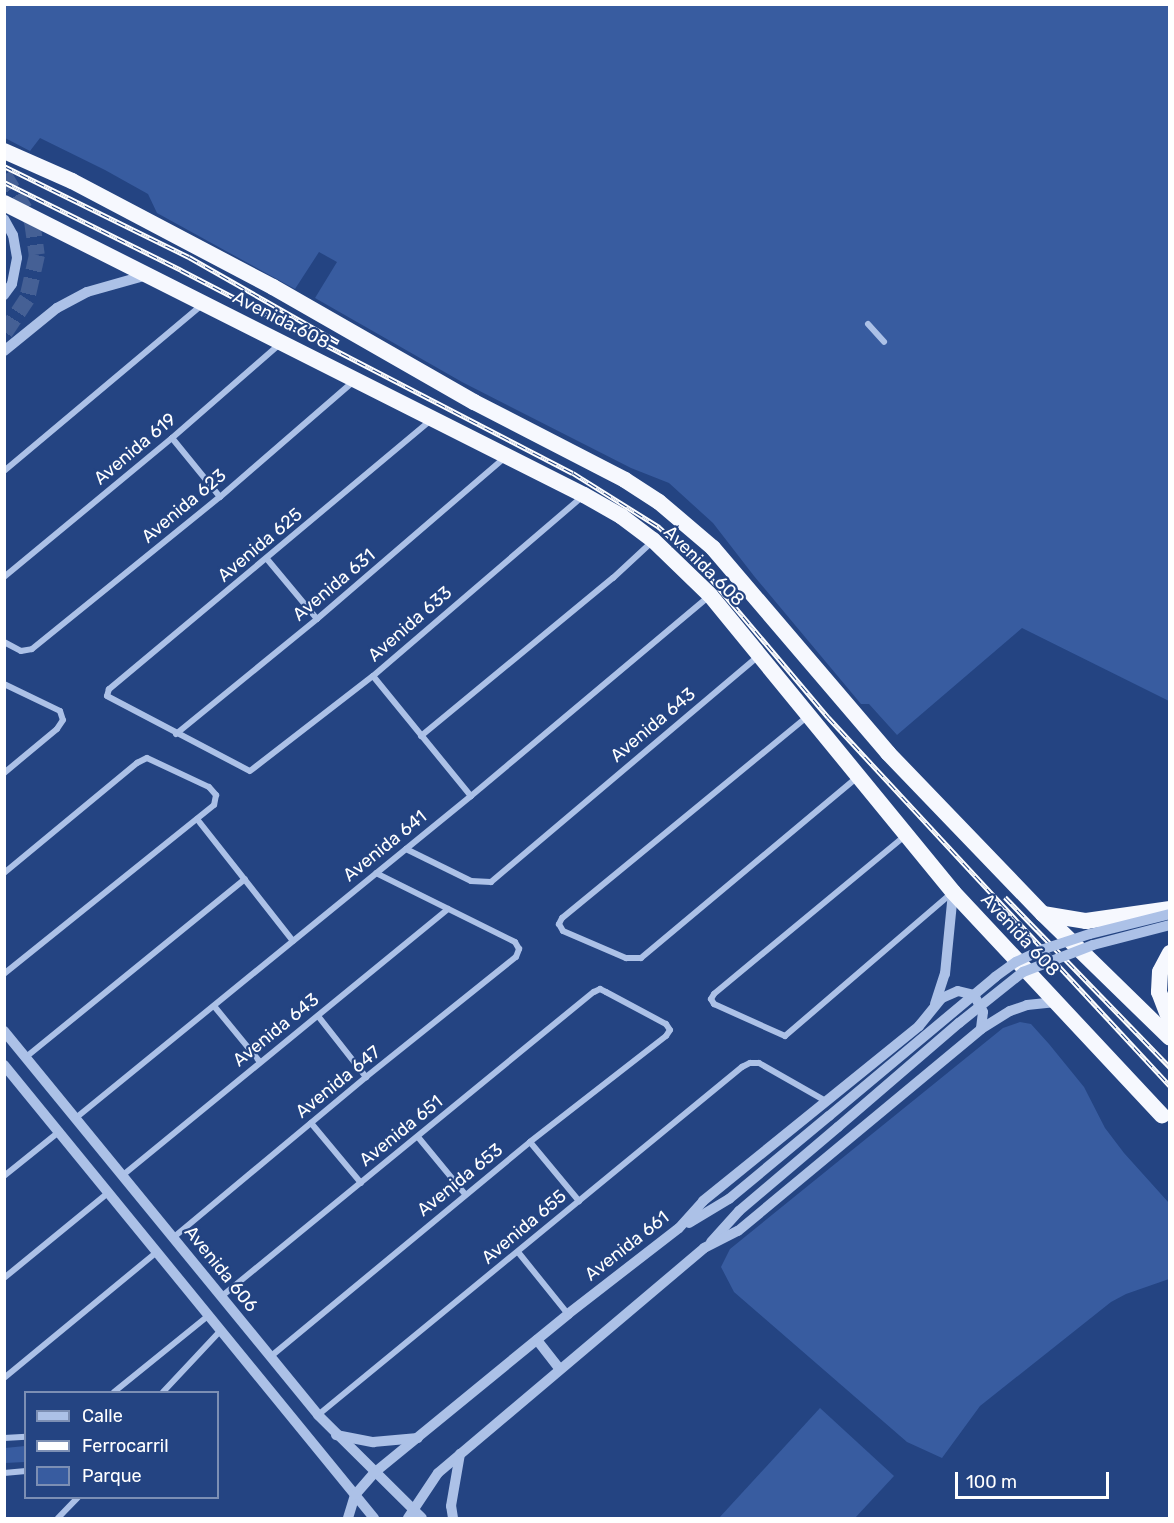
<!DOCTYPE html>
<html>
<head>
<meta charset="utf-8">
<style>
  body { margin:0 }
  #map { position:relative; width:1174px; height:1523px; overflow:hidden; background:#244482; font-family:Rubik,sans-serif }
  div>[style] { position:absolute }
  [style*='--x'] { left:calc(var(--x)*1px); top:calc(var(--y)*1px); width:calc(var(--w)*1px); rotate:calc(var(--a)*1deg) }
  .green>* { inset:0; background:#385ca0 }
  .trunk-tunnel>* { height:16px; margin-top:-8px; transform-origin:0; background:repeating-linear-gradient(90deg,#456095 0 16px,transparent 0 24px) }
  .minor>* { height:6px; margin:-3px; padding:0 3px; transform-origin:3px; border-radius:3px; background:#acc1e7 }
  .tertiary>* { height:10px; margin:-5px; padding:0 5px; transform-origin:5px; border-radius:5px; background:#acc1e7 }
  .trunk>* { height:16px; margin:-8px; padding:0 8px; transform-origin:8px; border-radius:8px; background:#f6f8fe }
  .rail>* { height:5px; margin-top:-2.5px; transform-origin:0; background:repeating-linear-gradient(90deg,#244482 0 9px,#fff 0 18px); box-sizing:border-box; border-block:2px solid #fff }
  .tertiary-bridge>* { height:10px; margin:-5px; padding:0 5px; transform-origin:5px; border-radius:5px; background:#acc1e7 }
  span { translate:-50% -50%; white-space:nowrap; text-align:center; line-height:1.15; -webkit-text-stroke:4.5px #244482; paint-order:stroke }
  .street-label { font-size:18px; color:#fff }
  .frame { position:absolute; inset:0; border:6px solid #fff; pointer-events:none }
  .legend { position:absolute; left:24px; top:1391px; width:195px; height:108px; box-sizing:border-box; background:#244482; border:2px solid #7c8fb4; margin:0; padding:8px 10px; list-style:none; font-size:18px; color:#fff }
  .legend li { display:flex; align-items:center; gap:12px; height:30px }
  .legend b { width:30px; border:2px solid #7c8fb4 }
  .scale { position:absolute; left:955px; top:1472px; width:154px; height:27px; box-sizing:border-box; border:3px solid #fff; border-top:0; padding-left:8px; font-size:18px; line-height:21px; white-space:nowrap; color:#fff; -webkit-text-stroke:4px #244482; paint-order:stroke }
</style>
</head>
<body>
<div id="map">
  <div class="green">
    <div style="clip-path:polygon(4px 5px,1169px 5px,1169px 701px,1022px 628px,897px 735px,869px 704px,861px 704px,754px 576px,713px 523px,669px 483px,631px 468px,462px 382px,315px 298px,337px 262px,319px 252px,295px 289px,157px 213px,148px 194px,105px 170px,40px 138px,30px 151px,5px 138px)"></div>
    <div style="clip-path:polygon(1020px 1022px,1031px 1024px,1049px 1044px,1084px 1087px,1105px 1128px,1124px 1153px,1169px 1203px,1169px 1279px,1126px 1294px,1111px 1302px,980px 1406px,942px 1458px,907px 1442px,734px 1292px,721px 1267px,730px 1249px,1003px 1028px)"></div>
    <div style="clip-path:polygon(820px 1408px,894px 1476px,855px 1518px,719px 1518px)"></div>
    <div style="clip-path:polygon(25px 1446px,25px 1462px,5px 1463px,5px 1448px)"></div>
  </div>
  <div class="trunk-tunnel">
    <div style="--x:4;--y:175;--w:54;--a:58.7"></div>
    <div style="--x:32;--y:221;--w:34;--a:82"></div>
    <div style="--x:37;--y:255;--w:45;--a:102.8"></div>
    <div style="--x:27;--y:299;--w:42;--a:123.3"></div>
  </div>
  <div class="minor">
    <div style="--x:868;--y:324;--w:24;--a:48"></div>
    <div style="--x:431;--y:420;--w:420;--a:140.1"></div>
    <div style="--x:109;--y:689;--w:7;--a:106"></div>
    <div style="--x:107;--y:696;--w:161;--a:27.7"></div>
    <div style="--x:250;--y:771;--w:155;--a:-37.7"></div>
    <div style="--x:373;--y:676;--w:275;--a:-40.6"></div>
    <div style="--x:172;--y:438;--w:76;--a:50.9"></div>
    <div style="--x:4;--y:471;--w:258;--a:-40"></div>
    <div style="--x:267;--y:559;--w:78;--a:50.2"></div>
    <div style="--x:4;--y:577;--w:218;--a:-39.6"></div>
    <div style="--x:172;--y:438;--w:145;--a:-41.1"></div>
    <div style="--x:4;--y:642;--w:19;--a:28"></div>
    <div style="--x:21;--y:651;--w:11;--a:-10"></div>
    <div style="--x:32;--y:649;--w:242;--a:-39"></div>
    <div style="--x:220;--y:497;--w:177;--a:-40.9"></div>
    <div style="--x:373;--y:676;--w:155;--a:50.8"></div>
    <div style="--x:4;--y:684;--w:62;--a:25.7"></div>
    <div style="--x:60;--y:711;--w:9;--a:72"></div>
    <div style="--x:63;--y:720;--w:11;--a:124"></div>
    <div style="--x:57;--y:729;--w:69;--a:140.3"></div>
    <div style="--x:808;--y:716;--w:318;--a:140.6"></div>
    <div style="--x:562;--y:918;--w:7;--a:117"></div>
    <div style="--x:559;--y:924;--w:8;--a:60"></div>
    <div style="--x:563;--y:931;--w:69;--a:23.2"></div>
    <div style="--x:626;--y:958;--w:15;--a:0"></div>
    <div style="--x:641;--y:958;--w:284;--a:-39.9"></div>
    <div style="--x:176;--y:734;--w:182;--a:-39.2"></div>
    <div style="--x:317;--y:619;--w:247;--a:-40.7"></div>
    <div style="--x:421;--y:736;--w:249;--a:-39.5"></div>
    <div style="--x:613;--y:578;--w:54;--a:-42.8"></div>
    <div style="--x:197;--y:819;--w:155;--a:51.8"></div>
    <div style="--x:906;--y:835;--w:249;--a:140.4"></div>
    <div style="--x:714;--y:994;--w:6;--a:121"></div>
    <div style="--x:711;--y:999;--w:6;--a:59"></div>
    <div style="--x:714;--y:1004;--w:78;--a:24.3"></div>
    <div style="--x:785;--y:1036;--w:220;--a:-40.6"></div>
    <div style="--x:406;--y:849;--w:72;--a:26.2"></div>
    <div style="--x:471;--y:881;--w:20;--a:3"></div>
    <div style="--x:491;--y:882;--w:350;--a:-40.2"></div>
    <div style="--x:4;--y:873;--w:173;--a:-39.6"></div>
    <div style="--x:137;--y:763;--w:11;--a:-27"></div>
    <div style="--x:147;--y:758;--w:68;--a:25.1"></div>
    <div style="--x:209;--y:787;--w:11;--a:49"></div>
    <div style="--x:216;--y:795;--w:10;--a:101"></div>
    <div style="--x:214;--y:805;--w:270;--a:141.2"></div>
    <div style="--x:214;--y:1006;--w:72;--a:50.6"></div>
    <div style="--x:318;--y:1016;--w:78;--a:51.8"></div>
    <div style="--x:26;--y:1057;--w:282;--a:-39.1"></div>
    <div style="--x:77;--y:1117;--w:508;--a:-39.17"></div>
    <div style="--x:471;--y:796;--w:309;--a:-40"></div>
    <div style="--x:311;--y:1123;--w:78;--a:50.2"></div>
    <div style="--x:418;--y:1137;--w:74;--a:50.5"></div>
    <div style="--x:530;--y:1142;--w:77;--a:50.3"></div>
    <div style="--x:123;--y:1175;--w:420;--a:-39.3"></div>
    <div style="--x:4;--y:1176;--w:72;--a:-38.8"></div>
    <div style="--x:174;--y:1237;--w:250;--a:-39.8"></div>
    <div style="--x:366;--y:1077;--w:192;--a:-38.7"></div>
    <div style="--x:516;--y:957;--w:9;--a:-69"></div>
    <div style="--x:519;--y:949;--w:8;--a:-120"></div>
    <div style="--x:515;--y:942;--w:155;--a:-153.6"></div>
    <div style="--x:518;--y:1252;--w:80;--a:51.1"></div>
    <div style="--x:4;--y:1278;--w:136;--a:-39.3"></div>
    <div style="--x:222;--y:1296;--w:480;--a:-39.3"></div>
    <div style="--x:594;--y:992;--w:7;--a:-27"></div>
    <div style="--x:600;--y:989;--w:7;--a:27"></div>
    <div style="--x:606;--y:992;--w:68;--a:28.1"></div>
    <div style="--x:666;--y:1024;--w:7;--a:56"></div>
    <div style="--x:670;--y:1030;--w:7;--a:124"></div>
    <div style="--x:666;--y:1036;--w:172;--a:142.1"></div>
    <div style="--x:530;--y:1142;--w:336;--a:140.4"></div>
    <div style="--x:4;--y:1378;--w:198;--a:-39.5"></div>
    <div style="--x:114;--y:1392;--w:122;--a:-39"></div>
    <div style="--x:163;--y:1392;--w:85;--a:-46.9"></div>
    <div style="--x:318;--y:1415;--w:549;--a:-39.38"></div>
    <div style="--x:742;--y:1067;--w:9;--a:-27"></div>
    <div style="--x:750;--y:1063;--w:9;--a:0"></div>
    <div style="--x:759;--y:1063;--w:77;--a:29.6"></div>
    <div style="--x:4;--y:1438;--w:22;--a:-3"></div>
    <div style="--x:4;--y:1473;--w:22;--a:-5"></div>
    <div style="--x:58;--y:1518;--w:28;--a:-46"></div>
  </div>
  <div class="tertiary">
    <div style="--x:4;--y:219;--w:18;--a:61"></div>
    <div style="--x:13;--y:235;--w:23;--a:80"></div>
    <div style="--x:17;--y:258;--w:26;--a:101"></div>
    <div style="--x:12;--y:284;--w:14;--a:126"></div>
    <div style="--x:4;--y:351;--w:68;--a:-39.1"></div>
    <div style="--x:57;--y:308;--w:34;--a:-28"></div>
    <div style="--x:87;--y:292;--w:62;--a:-15.8"></div>
    <div style="--x:935;--y:1004;--w:32;--a:-72"></div>
    <div style="--x:945;--y:974;--w:82;--a:-84.4"></div>
    <div style="--x:4;--y:1031;--w:496;--a:50.7"></div>
    <div style="--x:318;--y:1415;--w:146;--a:44.7"></div>
    <div style="--x:4;--y:1065;--w:585;--a:50.76"></div>
    <div style="--x:689;--y:1223;--w:47;--a:-31"></div>
    <div style="--x:729;--y:1199;--w:130;--a:-39.7"></div>
    <div style="--x:711;--y:1242;--w:42;--a:-47.9"></div>
    <div style="--x:739;--y:1211;--w:130;--a:-40.3"></div>
    <div style="--x:537;--y:1340;--w:37;--a:52"></div>
    <div style="--x:336;--y:1435;--w:38;--a:11"></div>
    <div style="--x:373;--y:1442;--w:45;--a:-5.1"></div>
    <div style="--x:348;--y:1518;--w:24;--a:-73"></div>
    <div style="--x:355;--y:1495;--w:29;--a:-49"></div>
    <div style="--x:374;--y:1473;--w:251;--a:-39.3"></div>
    <div style="--x:568;--y:1314;--w:140;--a:-37.8"></div>
    <div style="--x:679;--y:1228;--w:36;--a:-48"></div>
    <div style="--x:703;--y:1201;--w:278;--a:-39"></div>
    <div style="--x:919;--y:1026;--w:36;--a:-51"></div>
    <div style="--x:942;--y:998;--w:17;--a:-24"></div>
    <div style="--x:958;--y:991;--w:16;--a:14"></div>
    <div style="--x:974;--y:995;--w:19;--a:62"></div>
    <div style="--x:983;--y:1012;--w:17;--a:97"></div>
    <div style="--x:408;--y:1518;--w:54;--a:-56.3"></div>
    <div style="--x:438;--y:1473;--w:348;--a:-40.2"></div>
    <div style="--x:704;--y:1248;--w:38;--a:-27"></div>
    <div style="--x:738;--y:1231;--w:316;--a:-39.7"></div>
    <div style="--x:981;--y:1029;--w:34;--a:-32"></div>
    <div style="--x:1010;--y:1011;--w:18;--a:-19"></div>
    <div style="--x:1027;--y:1005;--w:29;--a:-6"></div>
    <div style="--x:453;--y:1518;--w:12;--a:-99"></div>
    <div style="--x:451;--y:1506;--w:53;--a:-80.2"></div>
  </div>
  <div class="trunk">
    <div style="--x:4;--y:151;--w:74;--a:23.8"></div>
    <div style="--x:72;--y:181;--w:227;--a:27.8"></div>
    <div style="--x:273;--y:287;--w:232;--a:29.8"></div>
    <div style="--x:474;--y:402;--w:170;--a:27.3"></div>
    <div style="--x:625;--y:480;--w:40;--a:32.9"></div>
    <div style="--x:659;--y:502;--w:71;--a:40.4"></div>
    <div style="--x:713;--y:548;--w:270;--a:49.5"></div>
    <div style="--x:888;--y:753;--w:223;--a:46.1"></div>
    <div style="--x:1043;--y:914;--w:177;--a:44.3"></div>
    <div style="--x:4;--y:203;--w:649;--a:26.72"></div>
    <div style="--x:584;--y:495;--w:43;--a:29.6"></div>
    <div style="--x:621;--y:516;--w:40;--a:37"></div>
    <div style="--x:653;--y:540;--w:79;--a:44"></div>
    <div style="--x:710;--y:595;--w:384;--a:50.7"></div>
    <div style="--x:953;--y:892;--w:306;--a:46.9"></div>
    <div style="--x:1043;--y:914;--w:44;--a:9.2"></div>
    <div style="--x:1086;--y:921;--w:85;--a:-8.1"></div>
    <div style="--x:1170;--y:953;--w:21;--a:118"></div>
    <div style="--x:1160;--y:972;--w:20;--a:93"></div>
    <div style="--x:1159;--y:992;--w:30;--a:69"></div>
  </div>
  <div class="rail">
    <div style="--x:4;--y:166;--w:206;--a:26.2"></div>
    <div style="--x:189;--y:257;--w:172;--a:29.7"></div>
    <div style="--x:4;--y:182;--w:198;--a:26.4"></div>
    <div style="--x:181;--y:270;--w:441;--a:27.4"></div>
    <div style="--x:573;--y:473;--w:102;--a:32.1"></div>
    <div style="--x:659;--y:527;--w:52;--a:42.6"></div>
    <div style="--x:697;--y:562;--w:203;--a:49.8"></div>
    <div style="--x:828;--y:717;--w:503;--a:47.17"></div>
    <div style="--x:1005;--y:897;--w:237;--a:45.9"></div>
  </div>
  <div class="tertiary-bridge">
    <div style="--x:829;--y:1116;--w:217;--a:-39.9"></div>
    <div style="--x:995;--y:977;--w:26;--a:-36"></div>
    <div style="--x:1016;--y:962;--w:31;--a:-25"></div>
    <div style="--x:1044;--y:949;--w:48;--a:-18.1"></div>
    <div style="--x:1090;--y:934;--w:82;--a:-14"></div>
    <div style="--x:838;--y:1127;--w:160;--a:-40.7"></div>
    <div style="--x:959;--y:1023;--w:82;--a:-38.6"></div>
    <div style="--x:1023;--y:972;--w:75;--a:-21.1"></div>
    <div style="--x:1093;--y:945;--w:80;--a:-14.6"></div>
  </div>
  <div class="street-label">
    <span style="left:281px;top:320px;rotate:27deg">Avenida 608</span>
    <span style="left:135px;top:449px;rotate:-40deg">Avenida 619</span>
    <span style="left:184px;top:506px;rotate:-40deg">Avenida 623</span>
    <span style="left:260px;top:545px;rotate:-40deg">Avenida 625</span>
    <span style="left:704px;top:566px;rotate:45deg">Avenida 608</span>
    <span style="left:334px;top:585px;rotate:-40deg">Avenida 631</span>
    <span style="left:410px;top:624px;rotate:-41deg">Avenida 633</span>
    <span style="left:653px;top:725px;rotate:-40deg">Avenida 643</span>
    <span style="left:385px;top:846px;rotate:-39deg">Avenida 641</span>
    <span style="left:1020px;top:935px;rotate:47deg">Avenida 608</span>
    <span style="left:276px;top:1030px;rotate:-39deg">Avenida 643</span>
    <span style="left:338px;top:1082px;rotate:-39deg">Avenida 647</span>
    <span style="left:401px;top:1131px;rotate:-39deg">Avenida 651</span>
    <span style="left:460px;top:1180px;rotate:-39deg">Avenida 653</span>
    <span style="left:524px;top:1227px;rotate:-40deg">Avenida 655</span>
    <span style="left:627px;top:1246px;rotate:-38deg">Avenida 661</span>
    <span style="left:221px;top:1269px;rotate:51deg">Avenida 606</span>
  </div>
  <div class="frame"></div>
  <ul class="legend">
  <li><b style="height:8px;background:#acc1e7"></b>Calle</li>
  <li><b style="height:8px;background:#fff"></b>Ferrocarril</li>
  <li><b style="height:16px;background:#385ca0"></b>Parque</li>
  </ul>
  <div class="scale">100 m</div>
</div>
</body>
</html>
